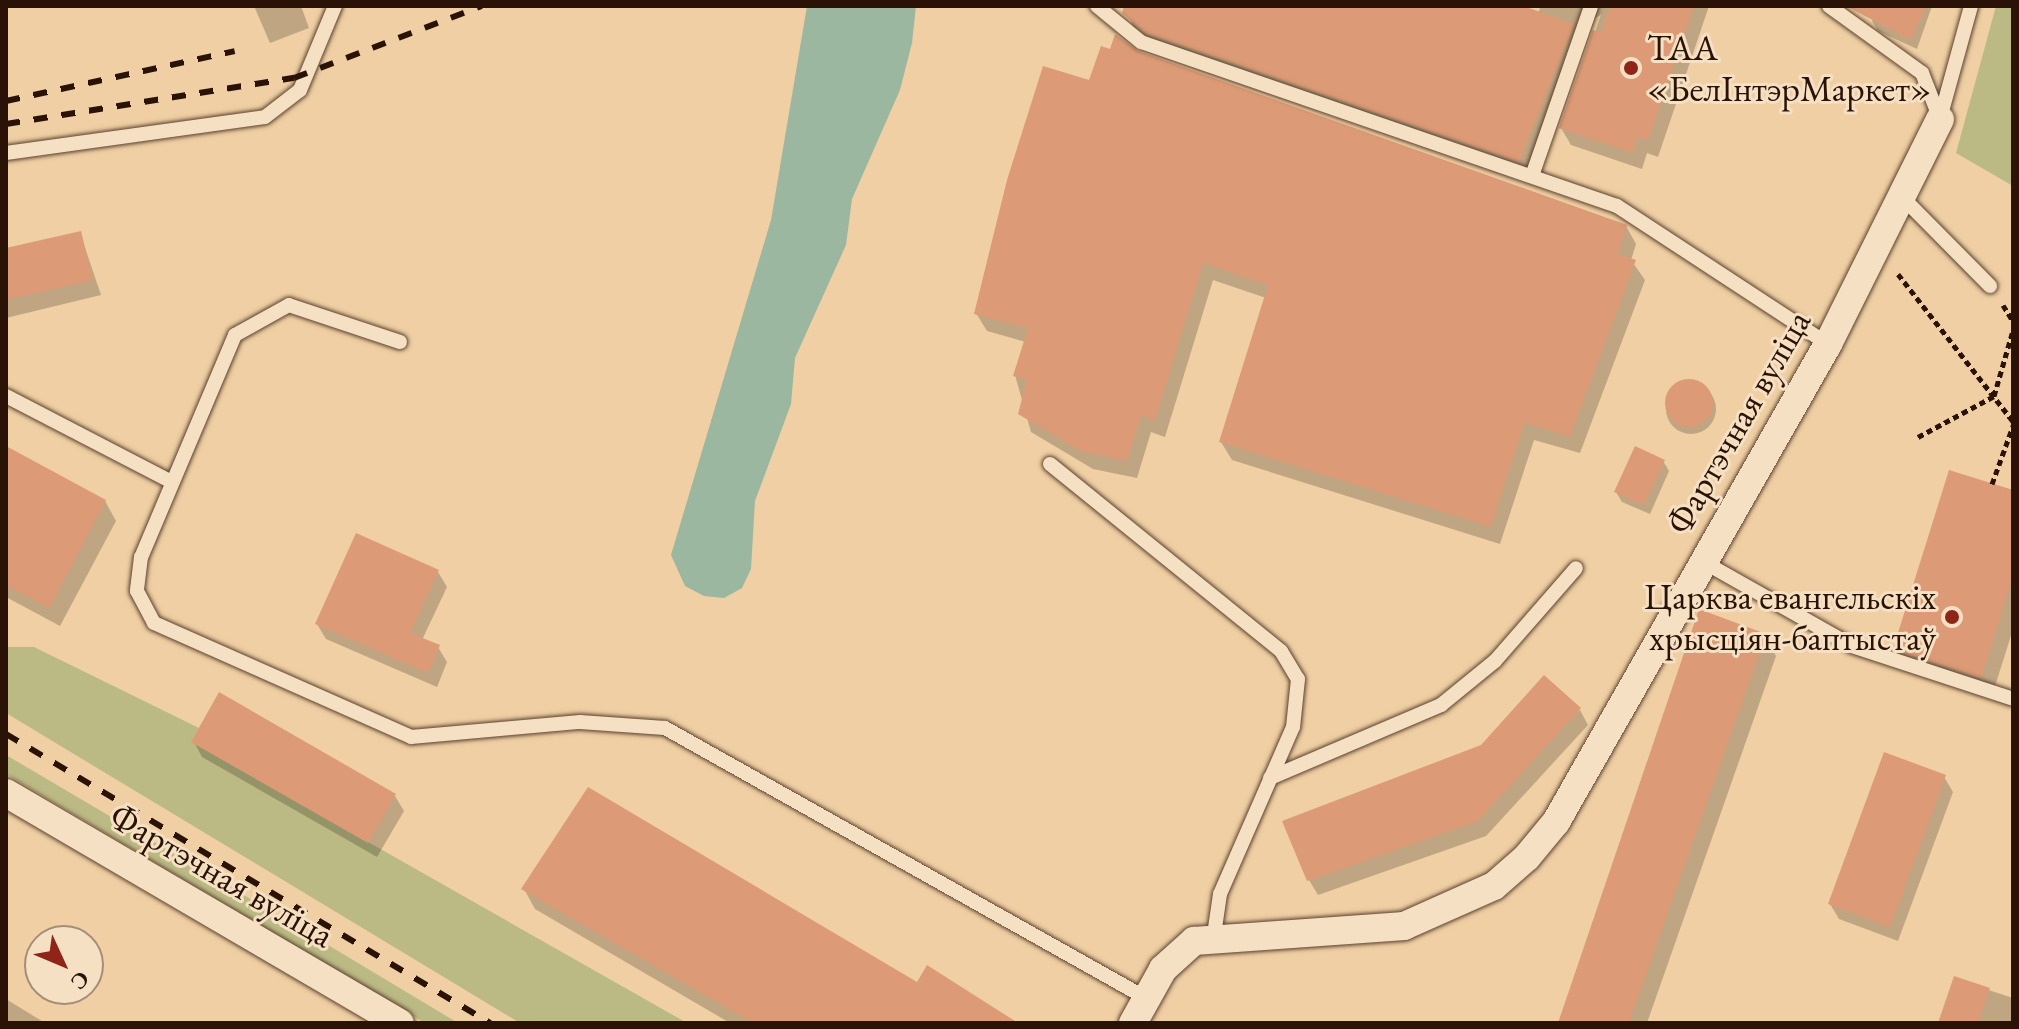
<!DOCTYPE html>
<html>
<head>
<meta charset="utf-8">
<style>
  body { margin:0 }
  #map { position:relative; width:2019px; height:1029px; overflow:hidden; background:#efcfa3; font-family:"EB Garamond",serif }
  div>[style] { position:absolute }
  [style*='--x'] { left:calc(var(--x)*1px); top:calc(var(--y)*1px); width:calc(var(--w)*1px); rotate:calc(var(--a)*1deg) }
  .green>* { inset:0; background:#bbba84 }
  .water>* { inset:0; background:#9bb7a0 }
  .shadow>* { inset:0; background:#0003 }
  .round { border-radius:50% }
  .building>* { inset:0; background:#dc9b76 }
  .path>* { height:5px; margin-top:-2.5px; transform-origin:0; background:repeating-linear-gradient(90deg,#2a1207 0 6px,transparent 0 10px) }
  .roads { filter:drop-shadow(0 0 2px #5b412e) drop-shadow(0 0 2px #5b412e) }
  .lane>* { height:14px; margin:-7px; padding:0 7px; transform-origin:7px; border-radius:7px; background:#f5e0c3 }
  .street>* { height:28px; margin:-14px; padding:0 14px; transform-origin:14px; border-radius:14px; background:#f5e0c3 }
  .rail>* { height:6px; margin-top:-3px; transform-origin:0; background:repeating-linear-gradient(90deg,#2a1207 0 14px,transparent 0 28px) }
  .dots>* { width:22px; height:22px; translate:-50% -50%; box-sizing:border-box; border:4px solid #f5e0c3; border-radius:50% }
  span { translate:-50% -50%; white-space:nowrap; text-align:center; line-height:1.15; -webkit-text-stroke:6px #f5e0c3; paint-order:stroke }
  .poi-label { font-size:36px; color:#2a1207 }
  .left { translate:0 -50%; text-align:left }
  .right { translate:-100% -50%; text-align:right }
  .street-label { font-size:36px; color:#2a1207 }
  .frame { position:absolute; inset:0; border:8px solid #2a1207; pointer-events:none }
  .north { position:absolute; left:24px; top:925px; width:80px; height:80px; box-sizing:border-box; background:#f5e0c3; border:2px solid #a48e78; border-radius:50%; rotate:134deg; font-size:22px; font-weight:700; line-height:32px; text-align:center; color:#2a1207 }
  .north::after { content:''; display:block; margin:auto; width:28px; height:36px; background:#8f2418; clip-path:polygon(50% 0,100% 100%,50% 72%,0 100%) }
</style>
</head>
<body>
<div id="map">
  <div class="green">
    <div style="clip-path:polygon(1996px 6px,2013px 6px,2013px 186px,1956px 153px)"></div>
    <div style="clip-path:polygon(6px 647px,34px 647px,199px 728px,192px 742px,687px 1023px,520px 1023px,6px 713px)"></div>
    <div style="clip-path:polygon(6px 755px,288px 921px,458px 1023px,425px 1023px,6px 774px)"></div>
  </div>
  <div class="water">
    <div style="clip-path:polygon(807px 6px,916px 6px,912px 43px,900px 90px,852px 199px,846px 245px,795px 358px,791px 404px,755px 501px,751px 569px,742px 588px,724px 598px,704px 596px,685px 586px,671px 555px,771px 220px)"></div>
  </div>
  <div class="shadow">
    <div style="clip-path:polygon(254px 6px,301px 6px,309px 28px,270px 43px)"></div>
    <div style="clip-path:polygon(1127px 6px,1517px 6px,1538px 13px,1541px 6px,1709px 6px,1658px 157px,1647px 153px,1642px 169px,1571px 145px,1561px 128px,1601px 15px,1591px 20px,1529px 178px,1158px 50px,1134px 31px)"></div>
    <div style="clip-path:polygon(1879px 6px,1932px 6px,1917px 49px,1878px 31px,1872px 21px)"></div>
    <div style="clip-path:polygon(1137px 53px,1626px 226px,1636px 244px,1631px 260px,1645px 280px,1580px 453px,1534px 440px,1500px 544px,1232px 460px,1221px 442px,1266px 298px,1213px 280px,1165px 437px,1151px 432px,1137px 478px,1093px 469px,1031px 432px,1015px 375px,1026px 342px,987px 331px,976px 313px,1090px 83px)"></div>
    <div style="clip-path:polygon(80px 233px,101px 295px,6px 318px,6px 250px)"></div>
    <div class="round" style="left:1666px;top:384px;width:50px;height:50px"></div>
    <div style="clip-path:polygon(6px 448px,105px 501px,116px 521px,60px 626px,6px 597px)"></div>
    <div style="clip-path:polygon(1663px 461px,1669px 471px,1650px 514px,1622px 502px,1616px 492px)"></div>
    <div style="clip-path:polygon(2013px 492px,2013px 629px,1992px 696px,1907px 668px,1895px 649px)"></div>
    <div style="clip-path:polygon(438px 572px,447px 587px,422px 640px,438px 647px,447px 662px,437px 687px,326px 639px,317px 624px)"></div>
    <div style="clip-path:polygon(1765px 636px,1776px 656px,1647px 1023px,1560px 1023px)"></div>
    <div style="clip-path:polygon(1580px 710px,1588px 725px,1486px 836px,1318px 895px,1309px 880px)"></div>
    <div style="clip-path:polygon(194px 742px,395px 796px,404px 811px,377px 857px,202px 757px)"></div>
    <div style="clip-path:polygon(1944px 777px,1953px 792px,1898px 941px,1839px 919px,1830px 904px)"></div>
    <div style="clip-path:polygon(524px 889px,918px 985px,1014px 1023px,730px 1023px,535px 909px)"></div>
    <div style="clip-path:polygon(1955px 979px,2013px 998px,2013px 1023px,1940px 1023px)"></div>
    <div style="clip-path:polygon(6px 999px,45px 1023px,6px 1023px)"></div>
  </div>
  <div class="building">
    <div style="clip-path:polygon(1124px 6px,1523px 6px,1574px 24px,1519px 162px,1146px 33px,1122px 13px)"></div>
    <div style="clip-path:polygon(1610px 6px,1694px 6px,1648px 141px,1637px 137px,1632px 153px,1559px 128px,1593px 30px,1601px 33px)"></div>
    <div style="clip-path:polygon(1846px 6px,1926px 6px,1911px 40px)"></div>
    <div style="clip-path:polygon(1115px 34px,1138px 51px,1627px 225px,1618px 254px,1636px 260px,1570px 436px,1524px 423px,1491px 527px,1219px 442px,1268px 285px,1203px 263px,1155px 420px,1141px 416px,1127px 461px,1081px 451px,1018px 414px,1027px 380px,1013px 376px,1028px 328px,974px 314px,1007px 180px,1043px 66px,1089px 80px,1101px 46px,1110px 49px)"></div>
    <div style="clip-path:polygon(81px 231px,93px 280px,6px 300px,6px 248px)"></div>
    <div class="round" style="left:1665px;top:379px;width:48px;height:48px"></div>
    <div style="clip-path:polygon(6px 446px,106px 500px,49px 608px,6px 585px)"></div>
    <div style="clip-path:polygon(1635px 446px,1665px 460px,1644px 505px,1614px 492px)"></div>
    <div style="clip-path:polygon(1949px 470px,2013px 490px,2013px 576px,1981px 678px,1893px 649px)"></div>
    <div style="clip-path:polygon(356px 533px,439px 570px,410px 633px,440px 645px,428px 673px,315px 624px)"></div>
    <div style="clip-path:polygon(1699px 609px,1766px 634px,1629px 1023px,1558px 1023px)"></div>
    <div style="clip-path:polygon(1544px 675px,1581px 708px,1478px 821px,1307px 881px,1282px 821px,1481px 745px)"></div>
    <div style="clip-path:polygon(219px 692px,396px 794px,368px 843px,191px 742px)"></div>
    <div style="clip-path:polygon(1884px 752px,1946px 775px,1890px 927px,1828px 904px)"></div>
    <div style="clip-path:polygon(588px 787px,917px 982px,927px 965px,1018px 1023px,753px 1023px,521px 889px)"></div>
    <div style="clip-path:polygon(1954px 976px,1990px 988px,1978px 1023px,1938px 1023px)"></div>
  </div>
  <div class="path">
    <div style="--x:1898;--y:274;--w:187;--a:52"></div>
    <div style="--x:2003;--y:305;--w:19;--a:58"></div>
    <div style="--x:1918;--y:437;--w:86;--a:-28.3"></div>
    <div style="--x:1994;--y:396;--w:69;--a:-73.9"></div>
    <div style="--x:1992;--y:484;--w:62;--a:-70.1"></div>
  </div>
  <div class="roads">
    <div class="lane">
      <div style="--x:1097;--y:6;--w:57;--a:39.3"></div>
      <div style="--x:1141;--y:42;--w:503;--a:19.01"></div>
      <div style="--x:1617;--y:206;--w:252;--a:33.2"></div>
      <div style="--x:1829;--y:6;--w:115;--a:35.8"></div>
      <div style="--x:1922;--y:73;--w:49;--a:68.6"></div>
      <div style="--x:1941;--y:115;--w:113;--a:-74.6"></div>
      <div style="--x:6;--y:153;--w:261;--a:-7.9"></div>
      <div style="--x:265;--y:117;--w:44;--a:-37.6"></div>
      <div style="--x:300;--y:90;--w:91;--a:-67.4"></div>
      <div style="--x:1533;--y:173;--w:177;--a:-70.8"></div>
      <div style="--x:1905;--y:200;--w:121;--a:45.3"></div>
      <div style="--x:400;--y:342;--w:117;--a:-161.6"></div>
      <div style="--x:289;--y:305;--w:62;--a:150.9"></div>
      <div style="--x:235;--y:335;--w:241;--a:112.9"></div>
      <div style="--x:141;--y:557;--w:34;--a:97"></div>
      <div style="--x:137;--y:591;--w:36;--a:62"></div>
      <div style="--x:154;--y:623;--w:281;--a:23.9"></div>
      <div style="--x:411;--y:737;--w:170;--a:-5.1"></div>
      <div style="--x:580;--y:722;--w:85;--a:4"></div>
      <div style="--x:665;--y:728;--w:552;--a:29.31"></div>
      <div style="--x:6;--y:396;--w:185;--a:27.4"></div>
      <div style="--x:1050;--y:464;--w:297;--a:39"></div>
      <div style="--x:1281;--y:651;--w:33;--a:59"></div>
      <div style="--x:1298;--y:679;--w:48;--a:95.9"></div>
      <div style="--x:1293;--y:727;--w:182;--a:113.6"></div>
      <div style="--x:1220;--y:894;--w:41;--a:98.3"></div>
      <div style="--x:1702;--y:561;--w:172;--a:29.5"></div>
      <div style="--x:1852;--y:646;--w:169;--a:18.2"></div>
      <div style="--x:1270;--y:778;--w:186;--a:-23.1"></div>
      <div style="--x:1441;--y:705;--w:70;--a:-39.2"></div>
      <div style="--x:1495;--y:661;--w:123;--a:-48.9"></div>
    </div>
    <div class="street">
      <div style="--x:6;--y:793;--w:456;--a:30.3"></div>
      <div style="--x:1133;--y:1023;--w:62;--a:-60.9"></div>
      <div style="--x:1163;--y:969;--w:42;--a:-42.1"></div>
      <div style="--x:1194;--y:941;--w:211;--a:-4.1"></div>
      <div style="--x:1404;--y:926;--w:98;--a:-24"></div>
      <div style="--x:1494;--y:886;--w:44;--a:-41.3"></div>
      <div style="--x:1527;--y:857;--w:45;--a:-50.4"></div>
      <div style="--x:1556;--y:822;--w:550;--a:-60.36"></div>
      <div style="--x:1828;--y:344;--w:251;--a:-63.5"></div>
    </div>
  </div>
  <div class="rail">
    <div style="--x:6;--y:101;--w:234;--a:-12.3"></div>
    <div style="--x:6;--y:124;--w:292;--a:-9.1"></div>
    <div style="--x:294;--y:78;--w:201;--a:-21"></div>
    <div style="--x:6;--y:734;--w:564;--a:30.84"></div>
  </div>
  <div class="dots">
    <div style="left:1631px;top:68px;background:#8f2418"></div>
    <div style="left:1952px;top:617px;background:#8f2418"></div>
  </div>
  <div class="poi-label">
    <span class="left" style="left:1647px;top:68px">ТАА<br>«БелІнтэрМаркет»</span>
    <span class="right" style="left:1936px;top:617px">Царква евангельскіх<br>хрысціян-баптыстаў</span>
  </div>
  <div class="street-label">
    <span style="left:1738px;top:422px;rotate:-60deg">Фартэчная вуліца</span>
    <span style="left:222px;top:875px;rotate:30deg">Фартэчная вуліца</span>
  </div>
  <div class="frame"></div>
  <div class="north">С</div>
</div>
</body>
</html>
